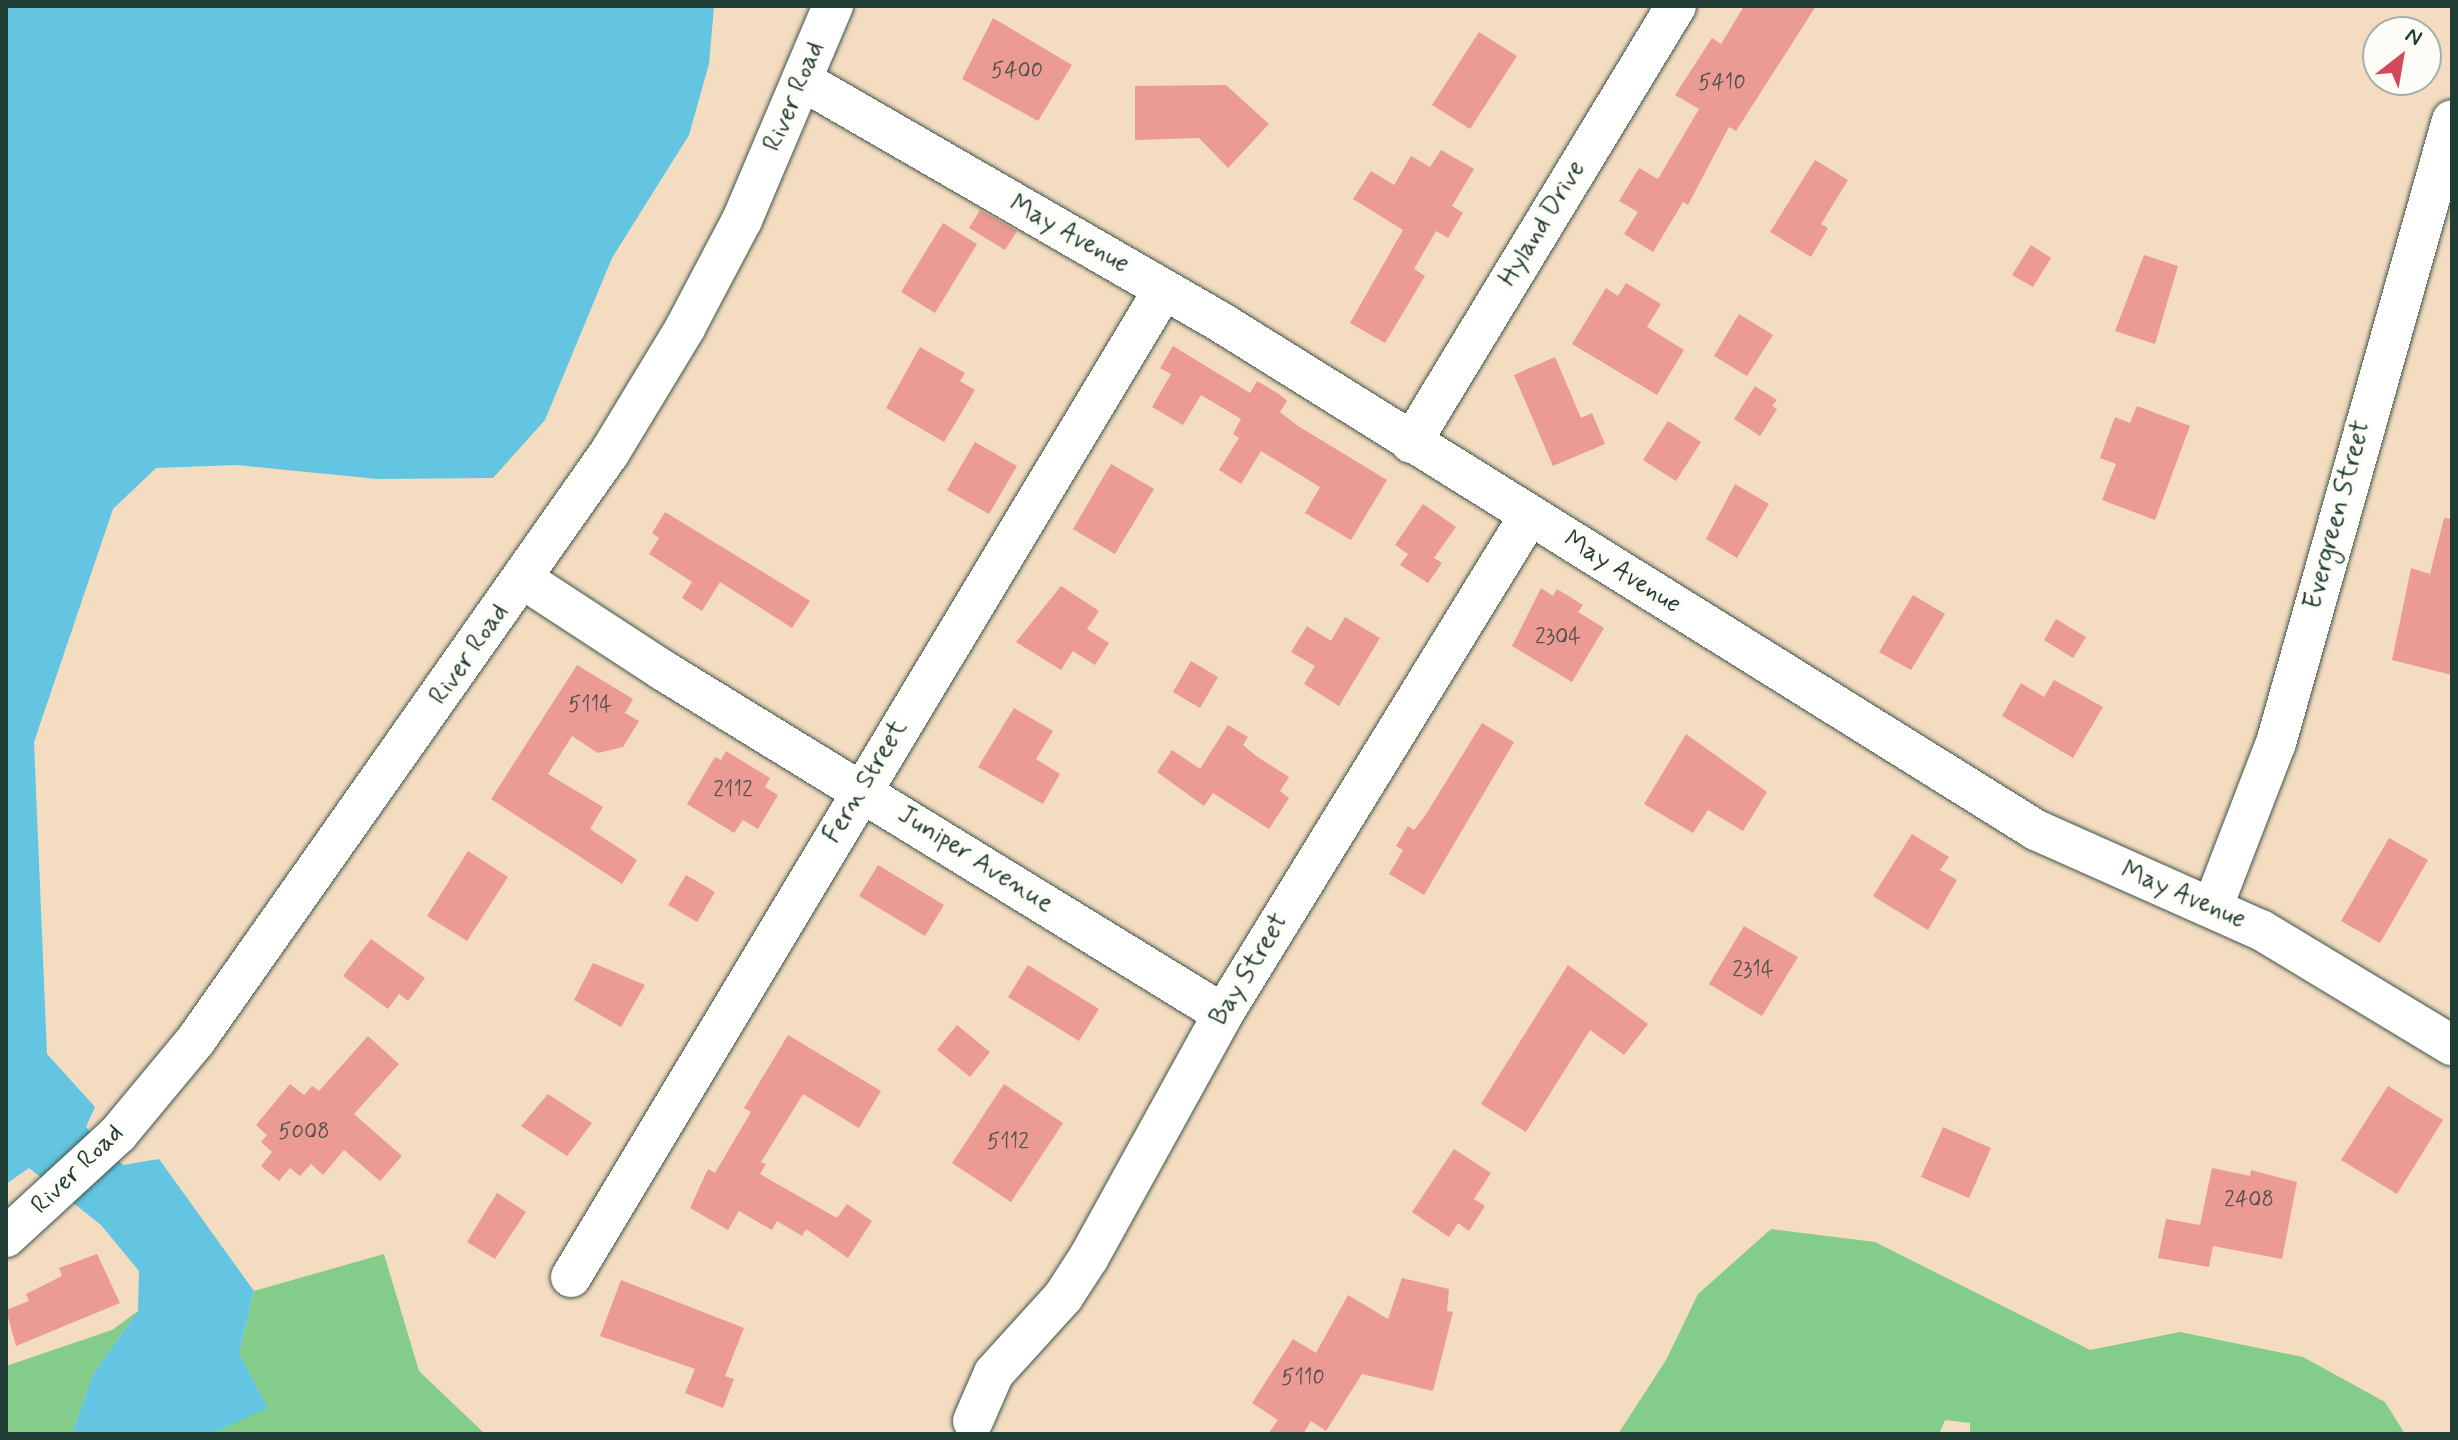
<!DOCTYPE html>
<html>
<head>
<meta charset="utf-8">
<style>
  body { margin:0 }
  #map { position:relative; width:2458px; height:1440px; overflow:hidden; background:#f4dcc1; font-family:Mynerve,sans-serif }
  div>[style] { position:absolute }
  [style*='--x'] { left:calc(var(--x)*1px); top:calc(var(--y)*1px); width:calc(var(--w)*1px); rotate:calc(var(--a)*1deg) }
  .green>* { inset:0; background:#83cc89 }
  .water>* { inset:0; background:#63c5e1 }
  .building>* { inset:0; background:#eb9a94 }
  .roads { filter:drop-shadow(0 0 2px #3f5549) drop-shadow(0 0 2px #3f5549) }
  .minor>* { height:40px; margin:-20px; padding:0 20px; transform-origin:20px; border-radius:20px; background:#fff }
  span { translate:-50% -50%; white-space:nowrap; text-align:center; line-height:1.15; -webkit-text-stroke:8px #fdfcf7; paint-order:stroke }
  .number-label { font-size:22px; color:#52544c }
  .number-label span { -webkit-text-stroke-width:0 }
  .street-label { font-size:26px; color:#1f3d34 }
  .frame { position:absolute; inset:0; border:8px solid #1f3d34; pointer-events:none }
  .north { position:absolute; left:2362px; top:16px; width:80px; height:80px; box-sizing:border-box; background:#fdfcf7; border:2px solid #a4b0a9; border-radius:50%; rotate:31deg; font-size:22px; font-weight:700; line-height:32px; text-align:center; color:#1f3d34 }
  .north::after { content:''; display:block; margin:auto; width:28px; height:36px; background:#d1495b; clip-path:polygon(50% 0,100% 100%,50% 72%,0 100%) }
</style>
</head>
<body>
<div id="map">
  <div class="green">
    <div style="clip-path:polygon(1771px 1229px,1875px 1242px,2090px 1350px,2180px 1332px,2303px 1357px,2385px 1402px,2405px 1434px,1970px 1434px,1970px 1423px,1945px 1420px,1939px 1434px,1618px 1434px,1666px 1360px,1698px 1294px)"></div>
    <div style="clip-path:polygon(384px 1254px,419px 1371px,485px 1434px,210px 1434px,267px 1407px,239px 1353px,254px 1291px)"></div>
    <div style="clip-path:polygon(138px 1311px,93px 1374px,72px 1434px,6px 1434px,6px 1366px,112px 1330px)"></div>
  </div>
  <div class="water">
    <div style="clip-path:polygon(6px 6px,714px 6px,709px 64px,689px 135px,612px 258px,545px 420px,493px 478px,377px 479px,237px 465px,156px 468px,113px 509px,34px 742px,47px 1054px,95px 1107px,86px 1127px,123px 1165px,159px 1159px,254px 1291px,239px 1353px,268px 1408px,210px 1434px,72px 1434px,93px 1374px,138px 1311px,139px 1271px,101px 1225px,29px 1168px,6px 1184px)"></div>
  </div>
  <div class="building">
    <div style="clip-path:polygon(1744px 6px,1816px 6px,1736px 131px,1729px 127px,1688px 205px,1683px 202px,1653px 252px,1624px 234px,1638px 212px,1619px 201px,1639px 168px,1658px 179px,1699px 109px,1675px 95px,1712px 38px,1721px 44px)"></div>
    <div style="clip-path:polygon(993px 18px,1072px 65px,1038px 121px,962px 79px)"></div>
    <div style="clip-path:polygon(1479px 32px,1517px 56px,1470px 129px,1432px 105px)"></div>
    <div style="clip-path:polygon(1226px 85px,1269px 124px,1228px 168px,1199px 138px,1135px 140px,1135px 86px)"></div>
    <div style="clip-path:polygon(1441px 150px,1474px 169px,1452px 206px,1463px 213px,1448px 238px,1436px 231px,1414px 269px,1425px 276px,1385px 343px,1350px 323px,1403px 230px,1353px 199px,1371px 171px,1394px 185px,1411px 156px,1430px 167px)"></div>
    <div style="clip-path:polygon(1815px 160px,1848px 180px,1821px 224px,1828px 228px,1811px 257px,1770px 232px)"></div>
    <div style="clip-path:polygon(980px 210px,1017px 231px,1005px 250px,969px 228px)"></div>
    <div style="clip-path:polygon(943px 223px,977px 244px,935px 313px,901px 292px)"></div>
    <div style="clip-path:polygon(2031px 245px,2051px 258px,2033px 287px,2012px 275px)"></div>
    <div style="clip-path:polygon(2144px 255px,2178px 266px,2155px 344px,2115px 331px)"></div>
    <div style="clip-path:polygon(1626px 283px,1661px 304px,1647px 327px,1684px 350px,1657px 395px,1572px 344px,1606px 288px,1618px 296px)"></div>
    <div style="clip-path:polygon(1739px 314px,1773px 335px,1747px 376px,1714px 356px)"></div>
    <div style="clip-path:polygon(1173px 346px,1250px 393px,1257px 381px,1279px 394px,1287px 401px,1280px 412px,1298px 426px,1387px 480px,1351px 540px,1305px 513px,1320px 487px,1261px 451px,1241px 484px,1219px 470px,1239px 438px,1233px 434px,1241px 419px,1201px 395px,1183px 425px,1152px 407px,1171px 374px,1160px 368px)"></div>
    <div style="clip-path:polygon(920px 347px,965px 373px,960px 381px,975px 390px,944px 442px,886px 408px)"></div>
    <div style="clip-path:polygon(1555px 357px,1581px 418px,1592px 413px,1605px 444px,1553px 466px,1514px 375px)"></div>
    <div style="clip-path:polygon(1755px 386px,1777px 400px,1772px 406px,1777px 409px,1760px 436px,1734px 419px)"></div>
    <div style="clip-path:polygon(2137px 406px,2190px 426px,2155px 520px,2102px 500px,2116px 464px,2100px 458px,2115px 417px,2130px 423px)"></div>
    <div style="clip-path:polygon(1668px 421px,1701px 442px,1676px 481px,1643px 460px)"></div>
    <div style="clip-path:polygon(975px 442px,1017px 466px,989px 514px,947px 490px)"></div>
    <div style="clip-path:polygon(1111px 464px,1154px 489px,1115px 554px,1073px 529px)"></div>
    <div style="clip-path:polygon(1735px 484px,1769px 504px,1737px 558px,1706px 539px)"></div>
    <div style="clip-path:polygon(1423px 504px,1456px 527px,1434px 558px,1442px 563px,1428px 583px,1400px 565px,1408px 554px,1395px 545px)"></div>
    <div style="clip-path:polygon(665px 512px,810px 601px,792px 628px,720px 582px,702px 611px,682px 598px,692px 582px,649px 554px,659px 538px,652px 533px)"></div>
    <div style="clip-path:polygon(2444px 518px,2452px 519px,2452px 675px,2392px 660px,2411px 568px,2430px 574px)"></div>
    <div style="clip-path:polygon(1061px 586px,1099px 611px,1087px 629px,1109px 643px,1095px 665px,1073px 651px,1061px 670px,1016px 642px)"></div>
    <div style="clip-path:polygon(1541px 588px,1553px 596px,1557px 589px,1583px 605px,1578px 612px,1604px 628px,1572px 682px,1512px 646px)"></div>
    <div style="clip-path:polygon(1913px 595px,1945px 614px,1911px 670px,1879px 652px)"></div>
    <div style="clip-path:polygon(1345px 617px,1380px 638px,1339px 706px,1304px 684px,1315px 666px,1291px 652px,1307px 626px,1331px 641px)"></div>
    <div style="clip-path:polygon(2056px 619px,2086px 637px,2073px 658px,2044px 640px)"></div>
    <div style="clip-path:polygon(1191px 661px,1218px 677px,1200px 708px,1173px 692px)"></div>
    <div style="clip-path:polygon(577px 665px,633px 699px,625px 713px,639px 721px,623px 747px,598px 753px,572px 736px,548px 774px,603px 807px,590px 829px,637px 860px,622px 884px,491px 799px)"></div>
    <div style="clip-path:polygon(2054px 680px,2103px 707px,2073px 758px,2002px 716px,2021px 683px,2044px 697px)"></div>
    <div style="clip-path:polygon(1014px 708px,1053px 731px,1036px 759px,1060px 774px,1043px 804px,978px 767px)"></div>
    <div style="clip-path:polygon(1482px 723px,1514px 742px,1424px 895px,1389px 874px,1403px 850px,1396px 846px,1408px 826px,1414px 830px,1425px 816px)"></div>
    <div style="clip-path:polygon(1228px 725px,1248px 737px,1243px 745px,1256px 756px,1289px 777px,1280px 791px,1289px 798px,1269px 829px,1213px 793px,1204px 806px,1157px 772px,1172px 750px,1200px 769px)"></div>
    <div style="clip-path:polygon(1686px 734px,1767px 792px,1743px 831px,1708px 810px,1693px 833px,1644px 804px)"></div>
    <div style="clip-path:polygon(726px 751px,770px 778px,765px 787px,778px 795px,758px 829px,743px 820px,734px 833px,687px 804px,715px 757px,721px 760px)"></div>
    <div style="clip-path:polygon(1912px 834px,1949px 857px,1940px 870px,1957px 880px,1928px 930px,1873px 896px)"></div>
    <div style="clip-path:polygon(2389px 838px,2428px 860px,2380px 943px,2341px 921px)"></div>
    <div style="clip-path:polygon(468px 851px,508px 877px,467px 941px,427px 916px)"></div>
    <div style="clip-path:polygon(878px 865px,944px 905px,925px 936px,859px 896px)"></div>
    <div style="clip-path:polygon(686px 875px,715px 892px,697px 922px,668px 905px)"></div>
    <div style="clip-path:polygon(1744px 926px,1798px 957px,1762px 1016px,1709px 984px)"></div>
    <div style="clip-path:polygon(371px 939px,425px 978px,408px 1001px,399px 994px,388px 1009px,343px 976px)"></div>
    <div style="clip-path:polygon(593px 963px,645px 985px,621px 1027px,574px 1000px)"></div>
    <div style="clip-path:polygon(1028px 965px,1099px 1009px,1079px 1041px,1008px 997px)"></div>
    <div style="clip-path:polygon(1568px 965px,1648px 1024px,1624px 1055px,1590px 1030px,1526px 1132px,1481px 1104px)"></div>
    <div style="clip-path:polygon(957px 1025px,990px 1052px,970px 1077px,937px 1050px)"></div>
    <div style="clip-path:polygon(788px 1035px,881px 1091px,859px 1128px,803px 1094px,761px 1162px,766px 1164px,760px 1174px,837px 1218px,847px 1204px,872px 1221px,848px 1258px,806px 1229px,802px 1236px,777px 1221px,772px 1230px,739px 1211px,728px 1230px,690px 1208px,708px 1169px,715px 1173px,751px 1112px,744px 1108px)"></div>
    <div style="clip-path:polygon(368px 1036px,399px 1064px,354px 1114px,402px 1156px,380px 1181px,344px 1150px,323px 1175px,311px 1164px,300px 1176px,290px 1168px,279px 1181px,261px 1166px,272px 1152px,261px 1142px,267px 1135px,256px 1125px,290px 1084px,304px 1095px,312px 1086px,319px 1091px)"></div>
    <div style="clip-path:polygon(1004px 1084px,1063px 1123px,1011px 1202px,952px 1163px)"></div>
    <div style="clip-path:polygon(2388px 1086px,2443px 1120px,2397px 1194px,2341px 1160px)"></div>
    <div style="clip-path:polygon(548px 1094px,592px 1123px,567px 1156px,521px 1126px)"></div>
    <div style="clip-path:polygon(1943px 1127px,1991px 1148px,1969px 1198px,1921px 1177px)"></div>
    <div style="clip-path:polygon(1454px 1149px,1491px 1173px,1474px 1199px,1485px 1206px,1469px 1231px,1458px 1223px,1449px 1237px,1412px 1212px)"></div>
    <div style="clip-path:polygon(2212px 1168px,2250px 1176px,2251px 1170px,2297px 1182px,2282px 1259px,2213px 1246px,2209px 1267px,2158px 1258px,2166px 1219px,2200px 1225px)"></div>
    <div style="clip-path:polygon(497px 1193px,526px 1212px,495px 1259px,467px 1242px)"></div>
    <div style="clip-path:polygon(97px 1254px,120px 1303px,16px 1346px,6px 1310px,29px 1301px,26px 1294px,62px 1276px,59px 1268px)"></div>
    <div style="clip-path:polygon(1402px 1278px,1449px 1289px,1447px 1311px,1453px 1312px,1433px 1391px,1362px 1374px,1326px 1431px,1311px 1421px,1303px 1434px,1268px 1434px,1278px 1420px,1252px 1403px,1293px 1339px,1316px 1353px,1348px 1295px,1388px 1319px)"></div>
    <div style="clip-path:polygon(621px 1280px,744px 1328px,725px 1376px,734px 1379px,723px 1408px,685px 1393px,695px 1369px,600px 1336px)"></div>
  </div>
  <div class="roads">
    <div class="minor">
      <div style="--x:803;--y:81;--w:484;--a:30"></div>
      <div style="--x:1222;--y:323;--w:959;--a:31.92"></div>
      <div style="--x:2036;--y:830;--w:246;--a:24"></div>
      <div style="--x:2261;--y:930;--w:223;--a:31.1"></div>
      <div style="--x:1411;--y:443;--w:511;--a:-58.77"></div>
      <div style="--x:523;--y:579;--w:168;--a:33.1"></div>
      <div style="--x:664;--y:671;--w:656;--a:31.53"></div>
      <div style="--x:2213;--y:906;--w:175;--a:-68.9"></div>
      <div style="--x:2276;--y:743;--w:647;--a:-74.22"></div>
      <div style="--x:6;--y:1237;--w:152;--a:-42.6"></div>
      <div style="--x:118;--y:1134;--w:122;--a:-50.3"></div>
      <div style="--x:196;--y:1040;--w:719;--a:-54.85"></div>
      <div style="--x:610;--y:452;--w:145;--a:-58.8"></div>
      <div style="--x:685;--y:328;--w:122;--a:-62.2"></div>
      <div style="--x:742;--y:220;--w:233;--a:-67"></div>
      <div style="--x:571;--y:1277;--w:1152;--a:-59.03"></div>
      <div style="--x:973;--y:1421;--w:52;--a:-66.4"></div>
      <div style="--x:994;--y:1373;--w:103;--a:-47.8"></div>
      <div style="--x:1063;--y:1297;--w:48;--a:-57"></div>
      <div style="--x:1089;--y:1257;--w:277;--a:-61.1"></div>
      <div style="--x:1223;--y:1014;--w:584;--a:-58.43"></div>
    </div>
  </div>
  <div class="number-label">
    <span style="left:1017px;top:72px">5400</span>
    <span style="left:1722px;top:84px">5410</span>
    <span style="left:1558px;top:638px">2304</span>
    <span style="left:590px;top:706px">5114</span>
    <span style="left:733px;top:791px">2112</span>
    <span style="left:1753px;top:971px">2314</span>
    <span style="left:304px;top:1133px">5008</span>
    <span style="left:1008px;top:1143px">5112</span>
    <span style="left:2249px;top:1201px">2408</span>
    <span style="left:1303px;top:1379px">5110</span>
  </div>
  <div class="street-label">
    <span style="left:795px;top:97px;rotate:-67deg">River Road</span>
    <span style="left:1543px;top:224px;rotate:-59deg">Hyland Drive</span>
    <span style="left:1069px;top:235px;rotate:29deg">May Avenue</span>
    <span style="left:2338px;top:515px;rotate:-75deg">Evergreen Street</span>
    <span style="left:1622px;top:573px;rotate:32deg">May Avenue</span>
    <span style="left:470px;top:655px;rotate:-55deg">River Road</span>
    <span style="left:866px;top:782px;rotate:-59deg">Fern Street</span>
    <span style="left:975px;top:860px;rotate:32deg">Juniper Avenue</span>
    <span style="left:2183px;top:896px;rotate:23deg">May Avenue</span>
    <span style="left:1250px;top:970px;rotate:-59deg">Bay Street</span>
    <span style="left:78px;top:1170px;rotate:-44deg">River Road</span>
  </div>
  <div class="frame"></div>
  <div class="north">N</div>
</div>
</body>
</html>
